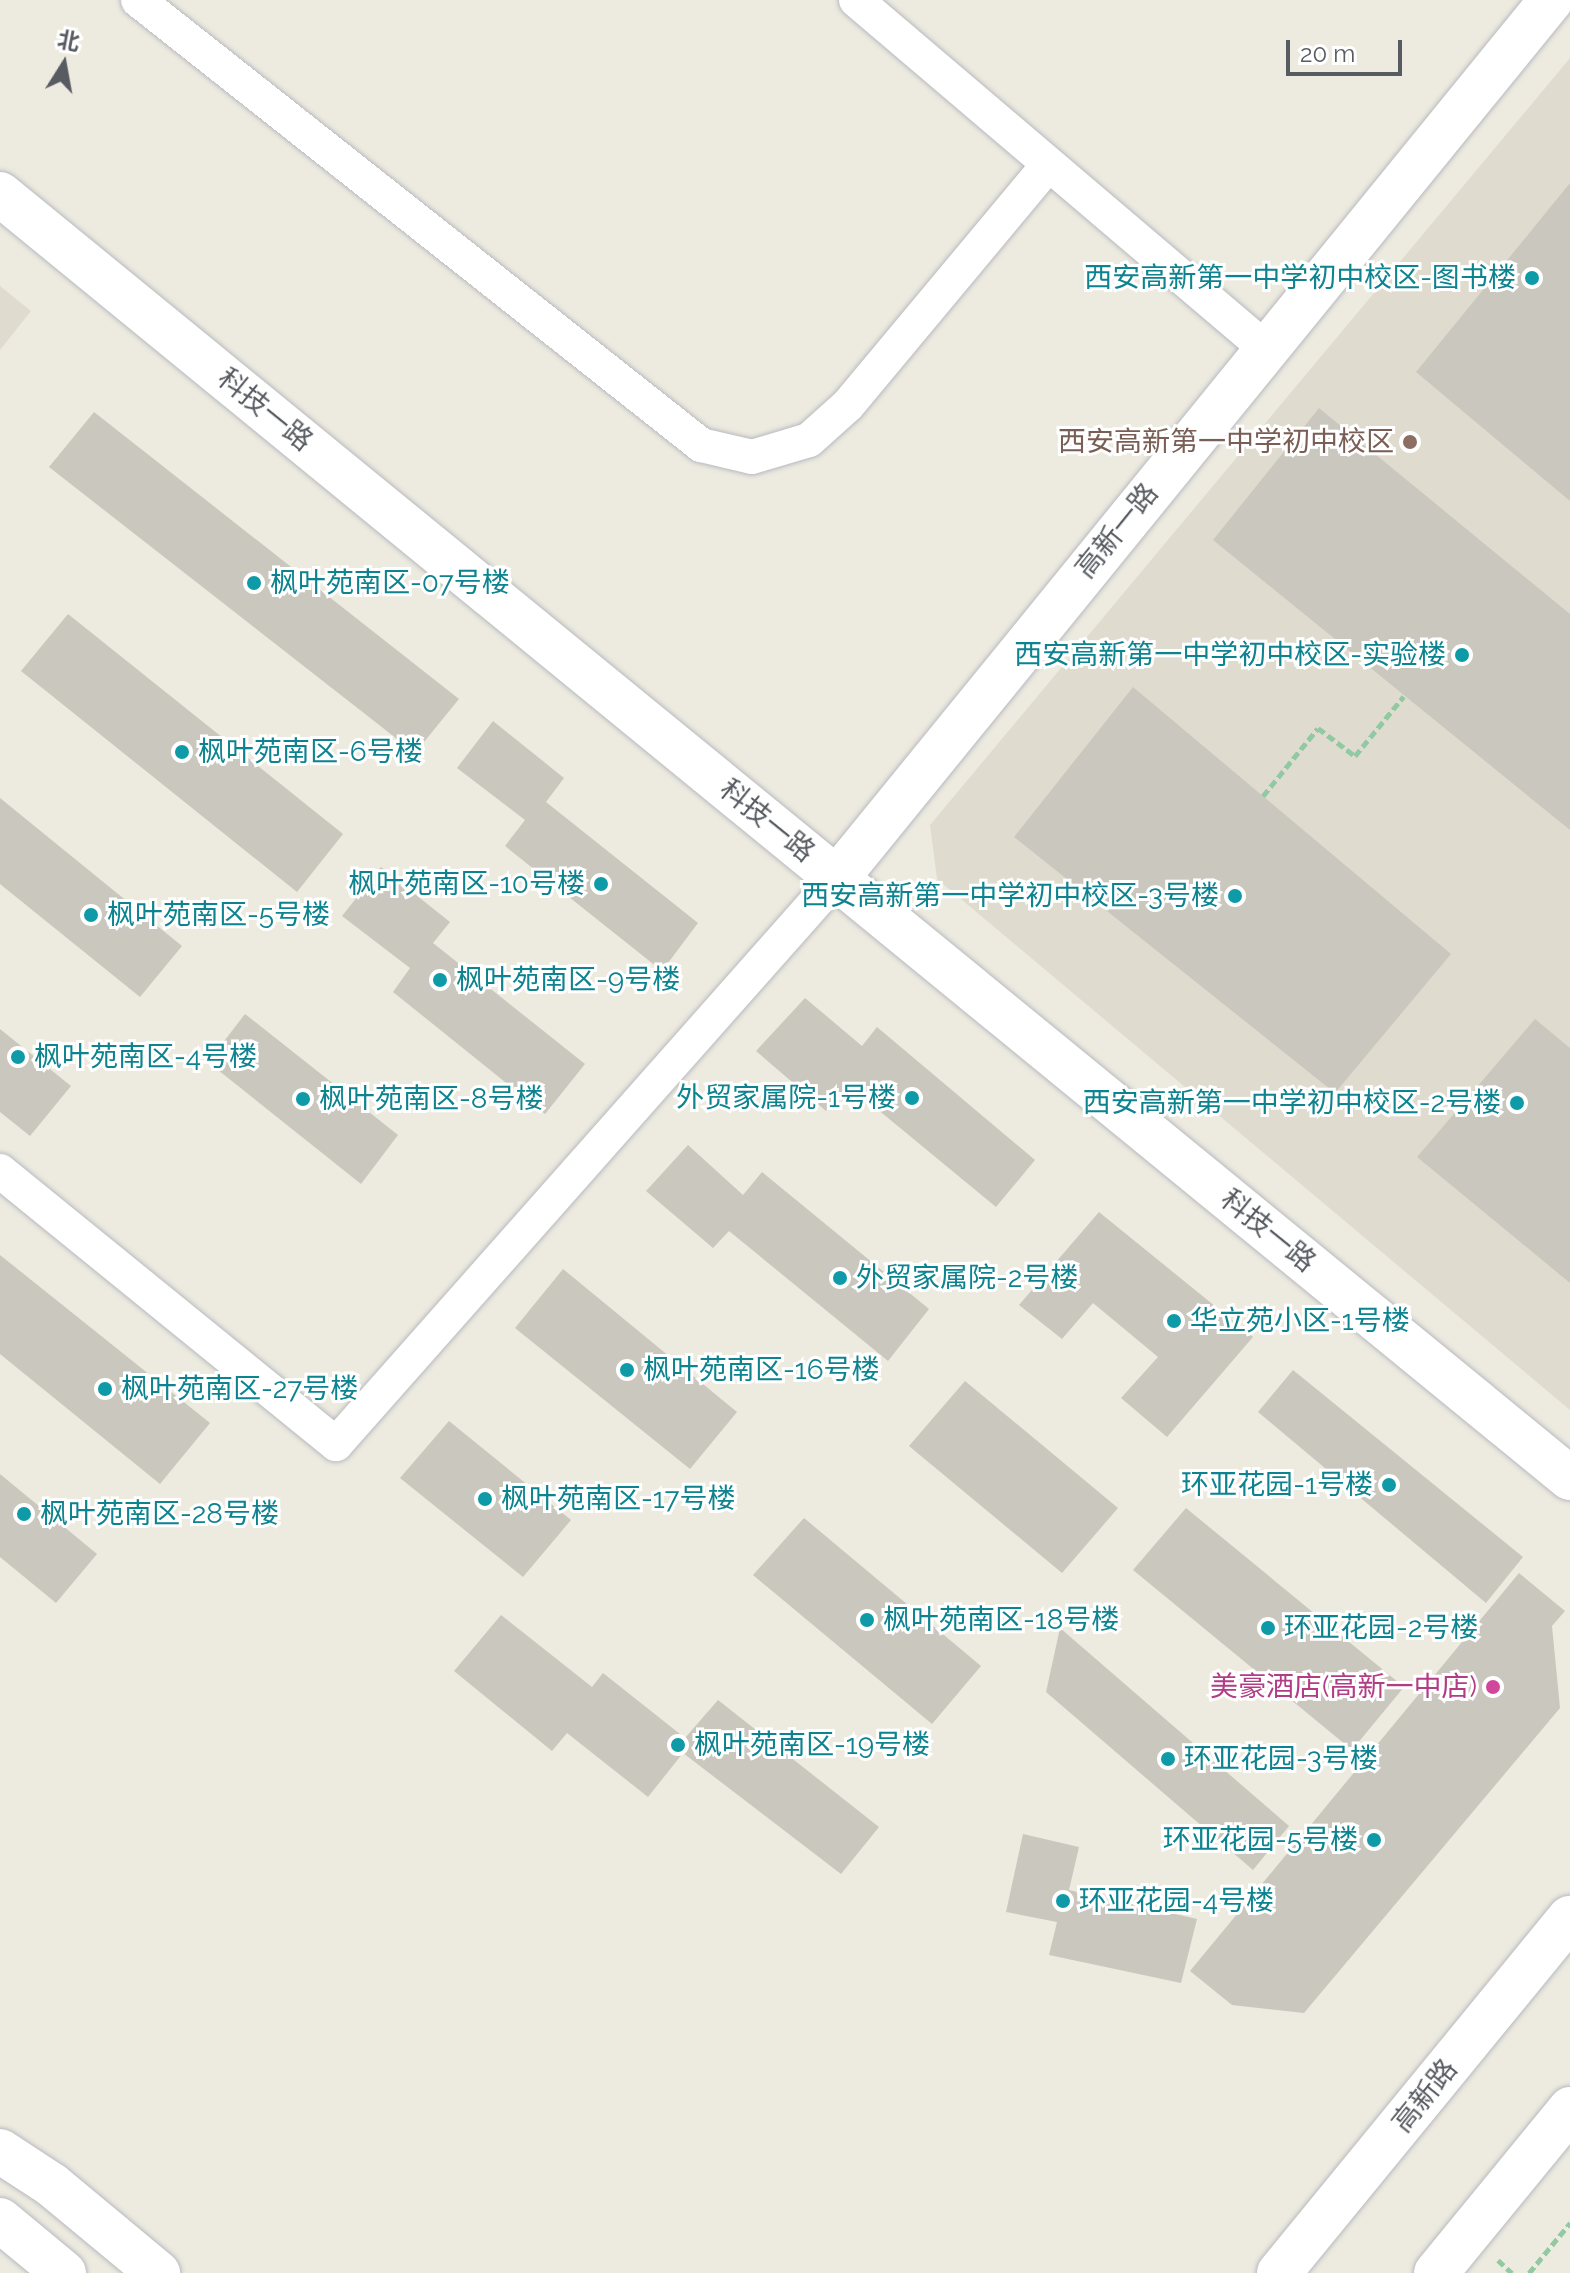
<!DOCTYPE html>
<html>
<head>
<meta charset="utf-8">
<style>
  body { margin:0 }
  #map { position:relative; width:1570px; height:2273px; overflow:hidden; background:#edeadf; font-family:Raleway,"Noto Sans SC",sans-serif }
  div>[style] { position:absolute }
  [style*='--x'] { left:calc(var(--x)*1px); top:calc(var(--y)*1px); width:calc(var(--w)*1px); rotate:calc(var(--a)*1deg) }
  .education>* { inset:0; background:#dfdccf }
  .building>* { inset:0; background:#cac7be }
  .path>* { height:5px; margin-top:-2.5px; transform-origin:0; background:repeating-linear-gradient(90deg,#91c9a2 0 8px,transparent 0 12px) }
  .roads { filter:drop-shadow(0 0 2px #b7bac0) drop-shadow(0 0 2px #b7bac0) }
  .street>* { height:34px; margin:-17px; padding:0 17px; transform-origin:17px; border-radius:17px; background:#fff }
  .secondary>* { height:44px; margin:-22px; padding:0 22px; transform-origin:22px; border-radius:22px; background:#fff }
  .dots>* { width:22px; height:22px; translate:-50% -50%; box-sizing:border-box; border:4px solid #fff; border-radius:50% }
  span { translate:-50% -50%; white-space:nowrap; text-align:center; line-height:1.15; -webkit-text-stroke:6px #fff; paint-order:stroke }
  .culture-label { font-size:28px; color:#0d838f }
  .right { translate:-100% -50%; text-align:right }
  .left { translate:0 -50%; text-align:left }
  .street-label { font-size:28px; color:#585c62 }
  .education-label { font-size:28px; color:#785e54 }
  .hotel-label { font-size:28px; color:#b23c85 }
  .north { position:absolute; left:24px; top:24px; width:80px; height:80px; -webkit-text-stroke:6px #fff; paint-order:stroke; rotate:11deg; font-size:22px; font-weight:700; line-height:32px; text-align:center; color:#585c62 }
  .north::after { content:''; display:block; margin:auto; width:28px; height:36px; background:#585c62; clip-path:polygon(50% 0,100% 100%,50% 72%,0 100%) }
  .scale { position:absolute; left:1286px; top:40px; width:116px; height:36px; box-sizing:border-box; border:4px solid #585c62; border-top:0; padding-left:10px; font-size:24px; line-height:28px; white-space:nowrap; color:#585c62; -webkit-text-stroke:6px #fff; paint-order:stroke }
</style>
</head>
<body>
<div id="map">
  <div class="education">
    <div style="clip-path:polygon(1570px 58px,1570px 1410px,937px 879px,930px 825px)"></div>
    <div style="clip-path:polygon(0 286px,31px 311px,0 350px)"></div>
  </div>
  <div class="building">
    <div style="clip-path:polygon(1570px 183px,1570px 501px,1416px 372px)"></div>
    <div style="clip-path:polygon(1319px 408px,1570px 614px,1570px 830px,1213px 540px)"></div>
    <div style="clip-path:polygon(94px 412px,459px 699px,415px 753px,49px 467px)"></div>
    <div style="clip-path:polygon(68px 614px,343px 834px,297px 892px,21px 671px)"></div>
    <div style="clip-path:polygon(1133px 687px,1451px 954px,1335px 1093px,1014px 837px)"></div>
    <div style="clip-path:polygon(493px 721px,564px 778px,546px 802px,698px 923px,662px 971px,505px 846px,525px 820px,457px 768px)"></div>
    <div style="clip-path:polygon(0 798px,182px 946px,140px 997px,0 884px)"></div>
    <div style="clip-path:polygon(381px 867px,450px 922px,433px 943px,585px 1064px,545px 1114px,393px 992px,410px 968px,342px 916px)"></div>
    <div style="clip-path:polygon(805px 998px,862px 1046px,877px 1027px,1035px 1160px,996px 1207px,848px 1085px,826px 1111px,756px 1051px)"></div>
    <div style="clip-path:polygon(245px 1014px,398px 1135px,361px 1184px,208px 1062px)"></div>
    <div style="clip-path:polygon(1535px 1019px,1570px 1048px,1570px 1283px,1417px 1157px)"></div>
    <div style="clip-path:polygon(0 1029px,71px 1086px,30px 1136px,0 1112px)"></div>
    <div style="clip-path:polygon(688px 1145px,743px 1195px,762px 1172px,929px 1309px,888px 1361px,729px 1231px,713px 1248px,646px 1191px)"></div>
    <div style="clip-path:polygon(1099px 1212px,1253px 1337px,1167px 1437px,1121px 1398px,1158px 1357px,1093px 1303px,1062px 1339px,1019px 1305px)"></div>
    <div style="clip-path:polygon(0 1255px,210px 1423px,160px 1484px,0 1354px)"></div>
    <div style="clip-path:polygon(563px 1269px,737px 1412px,690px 1469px,515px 1328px)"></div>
    <div style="clip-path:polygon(1293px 1370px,1523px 1557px,1486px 1603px,1258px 1412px)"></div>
    <div style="clip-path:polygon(965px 1381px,1118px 1508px,1062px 1573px,909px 1446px)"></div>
    <div style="clip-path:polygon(449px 1421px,571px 1520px,523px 1577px,400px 1478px)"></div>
    <div style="clip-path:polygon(0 1474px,97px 1554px,56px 1603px,0 1557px)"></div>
    <div style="clip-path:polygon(1186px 1508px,1404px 1687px,1352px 1750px,1133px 1570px)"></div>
    <div style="clip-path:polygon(804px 1518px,981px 1666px,932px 1724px,753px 1575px)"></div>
    <div style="clip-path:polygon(1519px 1573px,1565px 1611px,1552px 1626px,1560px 1708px,1304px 2013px,1232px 2005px,1190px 1971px)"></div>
    <div style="clip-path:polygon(501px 1615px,592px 1687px,603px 1673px,685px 1738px,718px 1700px,879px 1827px,841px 1874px,683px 1753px,648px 1797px,567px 1733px,552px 1751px,454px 1671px)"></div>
    <div style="clip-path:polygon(1060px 1628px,1289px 1826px,1253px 1870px,1046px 1692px)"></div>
    <div style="clip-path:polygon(1023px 1834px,1079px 1847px,1069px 1890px,1197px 1919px,1181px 1983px,1049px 1955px,1057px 1922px,1006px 1912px)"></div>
  </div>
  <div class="path">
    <div style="--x:1263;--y:796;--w:87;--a:-51"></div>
    <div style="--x:1318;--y:728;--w:46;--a:37.1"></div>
    <div style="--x:1355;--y:756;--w:77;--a:-50.8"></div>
    <div style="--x:1498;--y:2260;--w:19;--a:43"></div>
    <div style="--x:1529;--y:2273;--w:65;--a:-50.6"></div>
  </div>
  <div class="roads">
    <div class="street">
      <div style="--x:138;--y:0;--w:718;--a:38.32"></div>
      <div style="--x:701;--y:445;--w:52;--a:13.2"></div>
      <div style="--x:752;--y:457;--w:59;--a:-16.6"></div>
      <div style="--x:809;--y:440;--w:52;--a:-41.9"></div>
      <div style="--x:848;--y:405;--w:311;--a:-50.2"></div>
      <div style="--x:856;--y:0;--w:537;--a:40.39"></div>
      <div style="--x:0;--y:1171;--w:433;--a:39.1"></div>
      <div style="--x:336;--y:1444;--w:756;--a:-48.49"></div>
    </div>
    <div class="secondary">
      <div style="--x:0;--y:194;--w:2028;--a:39.28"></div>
      <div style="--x:837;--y:878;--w:1132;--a:-50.88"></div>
      <div style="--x:0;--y:2151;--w:62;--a:33.2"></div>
      <div style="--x:52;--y:2185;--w:138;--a:39.7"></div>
      <div style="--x:0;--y:2220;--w:83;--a:39.6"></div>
      <div style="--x:1279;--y:2273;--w:459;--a:-50.7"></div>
      <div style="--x:1436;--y:2273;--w:212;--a:-50.7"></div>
    </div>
  </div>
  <div class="dots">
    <div style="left:1532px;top:278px;background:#0f9aa8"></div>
    <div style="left:1410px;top:442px;background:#8d6e63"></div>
    <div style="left:254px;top:583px;background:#0f9aa8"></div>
    <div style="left:1462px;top:655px;background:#0f9aa8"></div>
    <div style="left:182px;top:752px;background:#0f9aa8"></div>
    <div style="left:601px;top:884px;background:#0f9aa8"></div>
    <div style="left:1235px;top:896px;background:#0f9aa8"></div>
    <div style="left:91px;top:915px;background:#0f9aa8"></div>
    <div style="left:440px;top:980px;background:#0f9aa8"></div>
    <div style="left:18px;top:1057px;background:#0f9aa8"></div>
    <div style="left:912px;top:1098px;background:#0f9aa8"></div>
    <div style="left:303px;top:1099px;background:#0f9aa8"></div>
    <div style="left:1517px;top:1103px;background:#0f9aa8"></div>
    <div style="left:840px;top:1278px;background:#0f9aa8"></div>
    <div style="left:1174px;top:1321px;background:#0f9aa8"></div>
    <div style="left:627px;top:1370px;background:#0f9aa8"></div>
    <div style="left:105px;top:1389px;background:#0f9aa8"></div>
    <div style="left:1389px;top:1485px;background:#0f9aa8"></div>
    <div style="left:485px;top:1499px;background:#0f9aa8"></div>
    <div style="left:24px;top:1514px;background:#0f9aa8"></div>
    <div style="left:867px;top:1620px;background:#0f9aa8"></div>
    <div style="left:1268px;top:1628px;background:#0f9aa8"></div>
    <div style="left:1493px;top:1687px;background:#d1479c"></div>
    <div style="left:678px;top:1745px;background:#0f9aa8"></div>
    <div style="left:1168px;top:1759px;background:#0f9aa8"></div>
    <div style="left:1374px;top:1840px;background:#0f9aa8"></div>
    <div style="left:1063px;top:1901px;background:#0f9aa8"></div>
  </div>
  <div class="culture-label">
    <span class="right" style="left:1516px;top:278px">西安高新第一中学初中校区-图书楼</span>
    <span class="left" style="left:270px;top:583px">枫叶苑南区-07号楼</span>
    <span class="right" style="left:1446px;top:655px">西安高新第一中学初中校区-实验楼</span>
    <span class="left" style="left:198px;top:752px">枫叶苑南区-6号楼</span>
    <span class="right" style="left:585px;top:884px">枫叶苑南区-10号楼</span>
    <span class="right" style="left:1219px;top:896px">西安高新第一中学初中校区-3号楼</span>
    <span class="left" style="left:107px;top:915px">枫叶苑南区-5号楼</span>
    <span class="left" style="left:456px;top:980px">枫叶苑南区-9号楼</span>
    <span class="left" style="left:34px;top:1057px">枫叶苑南区-4号楼</span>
    <span class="right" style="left:896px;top:1098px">外贸家属院-1号楼</span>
    <span class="left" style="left:319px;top:1099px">枫叶苑南区-8号楼</span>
    <span class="right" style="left:1501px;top:1103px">西安高新第一中学初中校区-2号楼</span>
    <span class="left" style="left:856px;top:1278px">外贸家属院-2号楼</span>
    <span class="left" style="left:1190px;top:1321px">华立苑小区-1号楼</span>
    <span class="left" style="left:643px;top:1370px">枫叶苑南区-16号楼</span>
    <span class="left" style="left:121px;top:1389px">枫叶苑南区-27号楼</span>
    <span class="right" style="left:1373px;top:1485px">环亚花园-1号楼</span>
    <span class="left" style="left:501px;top:1499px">枫叶苑南区-17号楼</span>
    <span class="left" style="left:40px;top:1514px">枫叶苑南区-28号楼</span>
    <span class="left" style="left:883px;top:1620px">枫叶苑南区-18号楼</span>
    <span class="left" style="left:1284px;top:1628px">环亚花园-2号楼</span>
    <span class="left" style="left:694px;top:1745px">枫叶苑南区-19号楼</span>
    <span class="left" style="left:1184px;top:1759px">环亚花园-3号楼</span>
    <span class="right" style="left:1358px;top:1840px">环亚花园-5号楼</span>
    <span class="left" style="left:1079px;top:1901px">环亚花园-4号楼</span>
  </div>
  <div class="street-label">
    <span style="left:265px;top:410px;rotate:39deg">科技一路</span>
    <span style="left:1117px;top:531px;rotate:-51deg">高新一路</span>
    <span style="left:767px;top:821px;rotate:39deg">科技一路</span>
    <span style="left:1268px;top:1231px;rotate:39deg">科技一路</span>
    <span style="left:1425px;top:2096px;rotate:-51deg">高新路</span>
  </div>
  <div class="education-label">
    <span class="right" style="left:1394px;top:442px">西安高新第一中学初中校区</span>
  </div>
  <div class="hotel-label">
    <span class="right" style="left:1477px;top:1687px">美豪酒店(高新一中店)</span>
  </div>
  <div class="north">北</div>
  <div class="scale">20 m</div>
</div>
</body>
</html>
